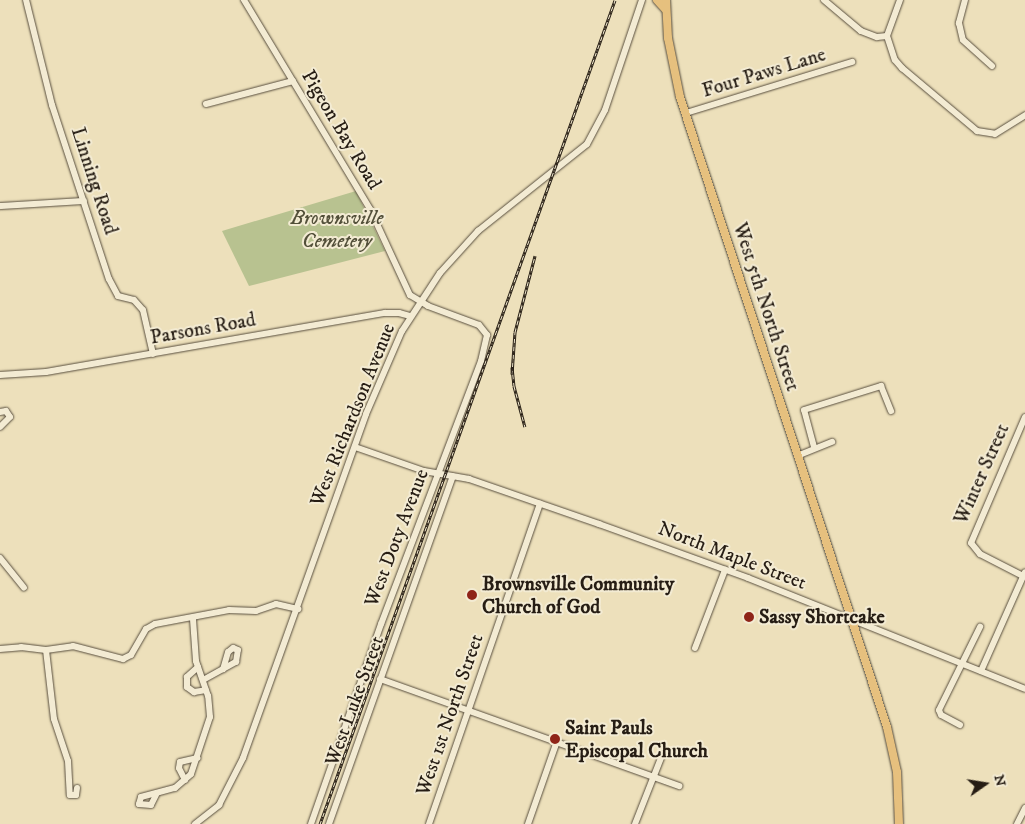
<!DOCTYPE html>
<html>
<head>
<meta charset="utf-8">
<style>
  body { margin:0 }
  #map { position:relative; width:1025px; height:824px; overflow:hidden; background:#ede0bb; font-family:"IM FELL DW Pica",serif }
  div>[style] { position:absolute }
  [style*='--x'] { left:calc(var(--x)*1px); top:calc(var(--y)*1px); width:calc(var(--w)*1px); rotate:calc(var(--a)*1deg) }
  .green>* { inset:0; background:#b8c290 }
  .roads { filter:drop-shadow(0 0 1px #584e3e) drop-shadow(0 0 1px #584e3e) }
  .minor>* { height:6px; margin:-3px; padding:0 3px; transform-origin:3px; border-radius:3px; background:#f3ebd3 }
  .major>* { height:8px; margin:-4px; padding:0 4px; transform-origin:4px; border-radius:4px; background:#e6c07e }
  .rail>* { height:3px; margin-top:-1.5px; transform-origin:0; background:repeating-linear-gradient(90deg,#f3ebd3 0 4px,#261d14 0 8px); box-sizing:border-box; border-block:1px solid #261d14 }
  .dots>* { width:14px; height:14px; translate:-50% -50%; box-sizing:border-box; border:2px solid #f3ebd3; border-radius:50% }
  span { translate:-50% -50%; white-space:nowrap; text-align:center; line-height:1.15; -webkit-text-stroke:4px #f3ebd3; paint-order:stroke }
  .street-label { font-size:20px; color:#261d14 }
  .park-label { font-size:20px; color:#524f39; font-style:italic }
  .poi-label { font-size:20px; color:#261d14; font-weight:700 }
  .left { translate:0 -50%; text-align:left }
  .north { position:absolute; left:960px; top:759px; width:50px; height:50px; -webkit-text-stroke:4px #f3ebd3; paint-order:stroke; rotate:77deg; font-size:14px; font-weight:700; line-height:20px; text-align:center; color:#261d14 }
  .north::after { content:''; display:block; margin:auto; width:18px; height:22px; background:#261d14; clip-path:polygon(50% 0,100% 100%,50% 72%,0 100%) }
</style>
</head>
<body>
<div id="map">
  <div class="green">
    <div style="clip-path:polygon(356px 191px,385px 251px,249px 286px,222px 231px)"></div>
  </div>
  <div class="roads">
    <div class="minor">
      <div style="--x:26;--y:0;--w:108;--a:76.1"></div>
      <div style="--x:52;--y:105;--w:183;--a:71.9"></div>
      <div style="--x:109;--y:279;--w:19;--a:62"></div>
      <div style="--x:118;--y:296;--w:16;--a:14"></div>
      <div style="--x:134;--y:300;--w:13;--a:48"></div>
      <div style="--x:143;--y:310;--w:45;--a:77.2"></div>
      <div style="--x:244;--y:0;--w:244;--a:58.9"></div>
      <div style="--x:370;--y:209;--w:95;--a:65.1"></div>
      <div style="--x:410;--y:295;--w:21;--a:31"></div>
      <div style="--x:428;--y:306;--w:54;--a:20.4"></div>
      <div style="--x:479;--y:325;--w:13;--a:51"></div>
      <div style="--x:487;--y:335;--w:27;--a:103"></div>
      <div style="--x:481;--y:361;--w:281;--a:110.8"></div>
      <div style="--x:381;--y:624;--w:212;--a:109.3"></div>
      <div style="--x:824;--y:0;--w:48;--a:40"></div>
      <div style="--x:861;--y:31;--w:17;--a:21"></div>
      <div style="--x:877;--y:37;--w:10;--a:-6"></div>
      <div style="--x:900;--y:0;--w:38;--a:110"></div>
      <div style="--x:887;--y:36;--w:25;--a:72"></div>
      <div style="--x:895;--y:60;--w:11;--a:49"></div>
      <div style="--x:902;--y:68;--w:98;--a:40"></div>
      <div style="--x:977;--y:131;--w:18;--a:9"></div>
      <div style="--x:995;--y:134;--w:36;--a:-32"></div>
      <div style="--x:965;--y:0;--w:24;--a:105"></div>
      <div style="--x:959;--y:23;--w:17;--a:77"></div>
      <div style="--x:963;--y:40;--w:39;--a:42"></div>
      <div style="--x:206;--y:104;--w:90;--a:-14.8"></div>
      <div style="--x:686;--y:113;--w:174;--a:-17.1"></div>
      <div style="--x:0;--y:206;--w:84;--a:-3.4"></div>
      <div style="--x:0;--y:375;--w:46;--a:-3.7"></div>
      <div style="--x:46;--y:372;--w:344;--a:-9.9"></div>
      <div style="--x:385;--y:313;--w:14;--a:0"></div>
      <div style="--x:399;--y:313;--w:11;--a:15"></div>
      <div style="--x:0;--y:412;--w:6;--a:-9"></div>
      <div style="--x:6;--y:411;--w:7;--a:56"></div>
      <div style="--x:10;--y:417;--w:14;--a:135"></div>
      <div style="--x:355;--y:447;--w:73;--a:19.2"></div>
      <div style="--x:424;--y:471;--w:46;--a:10.1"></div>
      <div style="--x:469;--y:479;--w:138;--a:19.1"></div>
      <div style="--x:599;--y:524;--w:158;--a:19.9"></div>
      <div style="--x:748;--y:578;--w:298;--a:21.8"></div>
      <div style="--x:814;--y:447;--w:38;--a:-105"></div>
      <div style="--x:804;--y:410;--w:81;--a:-17.3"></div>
      <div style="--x:881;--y:386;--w:27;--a:68"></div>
      <div style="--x:797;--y:456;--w:38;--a:-22"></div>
      <div style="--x:0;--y:558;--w:38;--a:51"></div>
      <div style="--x:1023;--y:576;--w:48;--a:-152.9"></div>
      <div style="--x:980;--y:554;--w:14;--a:-129"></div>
      <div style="--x:971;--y:543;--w:137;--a:-66.8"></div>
      <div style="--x:695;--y:648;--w:84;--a:-69"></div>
      <div style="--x:0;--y:649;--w:21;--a:-5"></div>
      <div style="--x:21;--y:647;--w:25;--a:7"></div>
      <div style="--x:46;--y:650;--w:27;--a:-8"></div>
      <div style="--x:73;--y:646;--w:52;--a:14.6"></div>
      <div style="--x:123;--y:659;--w:9;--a:-27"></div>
      <div style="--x:131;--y:655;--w:30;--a:-60"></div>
      <div style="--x:146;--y:629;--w:10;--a:-29"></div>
      <div style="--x:155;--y:624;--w:75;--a:-10.7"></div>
      <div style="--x:229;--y:610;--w:27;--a:2"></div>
      <div style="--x:256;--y:611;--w:21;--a:-19"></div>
      <div style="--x:276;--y:604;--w:23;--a:13"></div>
      <div style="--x:46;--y:650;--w:69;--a:83.4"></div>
      <div style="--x:54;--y:719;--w:44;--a:71.6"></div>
      <div style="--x:68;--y:761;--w:34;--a:87"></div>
      <div style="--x:70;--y:795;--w:6;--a:0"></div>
      <div style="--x:76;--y:795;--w:7;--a:-82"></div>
      <div style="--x:198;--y:667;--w:15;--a:138"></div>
      <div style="--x:187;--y:677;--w:10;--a:90"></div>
      <div style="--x:187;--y:687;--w:9;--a:36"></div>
      <div style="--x:194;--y:692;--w:12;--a:-9"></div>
      <div style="--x:981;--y:671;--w:108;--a:-66"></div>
      <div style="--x:380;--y:679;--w:318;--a:19.7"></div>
      <div style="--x:203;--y:680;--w:38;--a:-29"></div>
      <div style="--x:236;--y:662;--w:12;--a:-81"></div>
      <div style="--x:238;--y:650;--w:5;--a:-158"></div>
      <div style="--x:233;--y:648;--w:6;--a:141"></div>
      <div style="--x:228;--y:652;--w:18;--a:106"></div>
      <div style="--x:960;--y:725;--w:21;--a:-152"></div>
      <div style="--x:941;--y:715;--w:5;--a:-112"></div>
      <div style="--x:939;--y:710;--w:93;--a:-63.7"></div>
      <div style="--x:185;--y:780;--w:13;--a:-117"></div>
      <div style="--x:179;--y:768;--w:6;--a:-81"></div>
      <div style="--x:180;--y:762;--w:18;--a:-13"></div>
      <div style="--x:156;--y:795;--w:11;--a:117"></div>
      <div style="--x:151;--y:805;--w:12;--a:-175"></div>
      <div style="--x:139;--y:804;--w:7;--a:-74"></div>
      <div style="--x:141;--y:797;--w:35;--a:-15"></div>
      <div style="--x:175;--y:788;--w:21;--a:-41"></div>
      <div style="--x:191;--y:774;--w:60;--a:-71.6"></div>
      <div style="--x:210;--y:717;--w:21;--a:-95"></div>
      <div style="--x:208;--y:696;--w:37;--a:-109"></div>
      <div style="--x:196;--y:661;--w:42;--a:-94.1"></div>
      <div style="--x:195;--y:824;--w:31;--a:-38"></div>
      <div style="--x:219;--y:805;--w:53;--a:-62.9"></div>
      <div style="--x:243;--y:758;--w:365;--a:-70.3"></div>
      <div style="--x:366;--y:414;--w:90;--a:-66.6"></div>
      <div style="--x:402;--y:331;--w:69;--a:-56.8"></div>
      <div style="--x:440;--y:273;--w:57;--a:-47.9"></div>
      <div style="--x:478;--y:231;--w:139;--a:-38.6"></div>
      <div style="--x:587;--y:144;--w:38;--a:-62"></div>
      <div style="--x:605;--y:110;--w:116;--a:-71.4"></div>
      <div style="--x:329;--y:824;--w:369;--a:-70.4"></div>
      <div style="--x:429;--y:824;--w:339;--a:-70.9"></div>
      <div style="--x:528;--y:824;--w:85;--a:-70.7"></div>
      <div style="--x:635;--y:824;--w:71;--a:-68.5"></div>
      <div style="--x:1017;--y:824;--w:18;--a:-63"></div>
    </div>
    <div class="major">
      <div style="--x:657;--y:0;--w:13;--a:48"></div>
      <div style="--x:666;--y:0;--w:38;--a:87"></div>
      <div style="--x:668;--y:38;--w:60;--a:78.5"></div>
      <div style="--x:680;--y:97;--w:663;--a:71.81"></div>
      <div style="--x:887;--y:727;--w:46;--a:77.5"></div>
      <div style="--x:897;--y:772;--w:52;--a:87.8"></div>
    </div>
  </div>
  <div class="rail">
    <div style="--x:512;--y:367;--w:19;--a:84"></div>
    <div style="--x:514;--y:386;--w:42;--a:75"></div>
    <div style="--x:512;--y:374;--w:42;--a:-85.9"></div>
    <div style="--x:515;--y:332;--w:79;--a:-75.3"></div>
    <div style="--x:320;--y:824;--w:875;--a:-70.3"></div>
  </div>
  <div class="dots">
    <div style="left:472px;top:595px;background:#8f2418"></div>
    <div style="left:749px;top:617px;background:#8f2418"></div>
    <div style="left:555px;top:739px;background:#8f2418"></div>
  </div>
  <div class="street-label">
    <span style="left:764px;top:73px;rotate:-17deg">Four Paws Lane</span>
    <span style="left:341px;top:130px;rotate:59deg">Pigeon Bay Road</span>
    <span style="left:94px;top:181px;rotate:72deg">Linning Road</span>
    <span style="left:766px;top:307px;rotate:72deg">West 5th North Street</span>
    <span style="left:203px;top:329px;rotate:-10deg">Parsons Road</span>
    <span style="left:353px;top:415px;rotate:-68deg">West Richardson Avenue</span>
    <span style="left:982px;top:474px;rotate:-66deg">Winter Street</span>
    <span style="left:397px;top:538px;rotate:-69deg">West Doty Avenue</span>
    <span style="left:732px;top:556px;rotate:21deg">North Maple Street</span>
    <span style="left:355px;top:701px;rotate:-70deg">West Luke Street</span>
    <span style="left:450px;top:715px;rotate:-71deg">West 1st North Street</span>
  </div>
  <div class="park-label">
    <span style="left:337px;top:230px">Brownsville<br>Cemetery</span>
  </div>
  <div class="poi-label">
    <span class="left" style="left:482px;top:596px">Brownsville Community<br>Church of God</span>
    <span class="left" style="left:759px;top:617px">Sassy Shortcake</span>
    <span class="left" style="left:565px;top:740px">Saint Pauls<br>Episcopal Church</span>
  </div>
  <div class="north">N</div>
</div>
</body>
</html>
